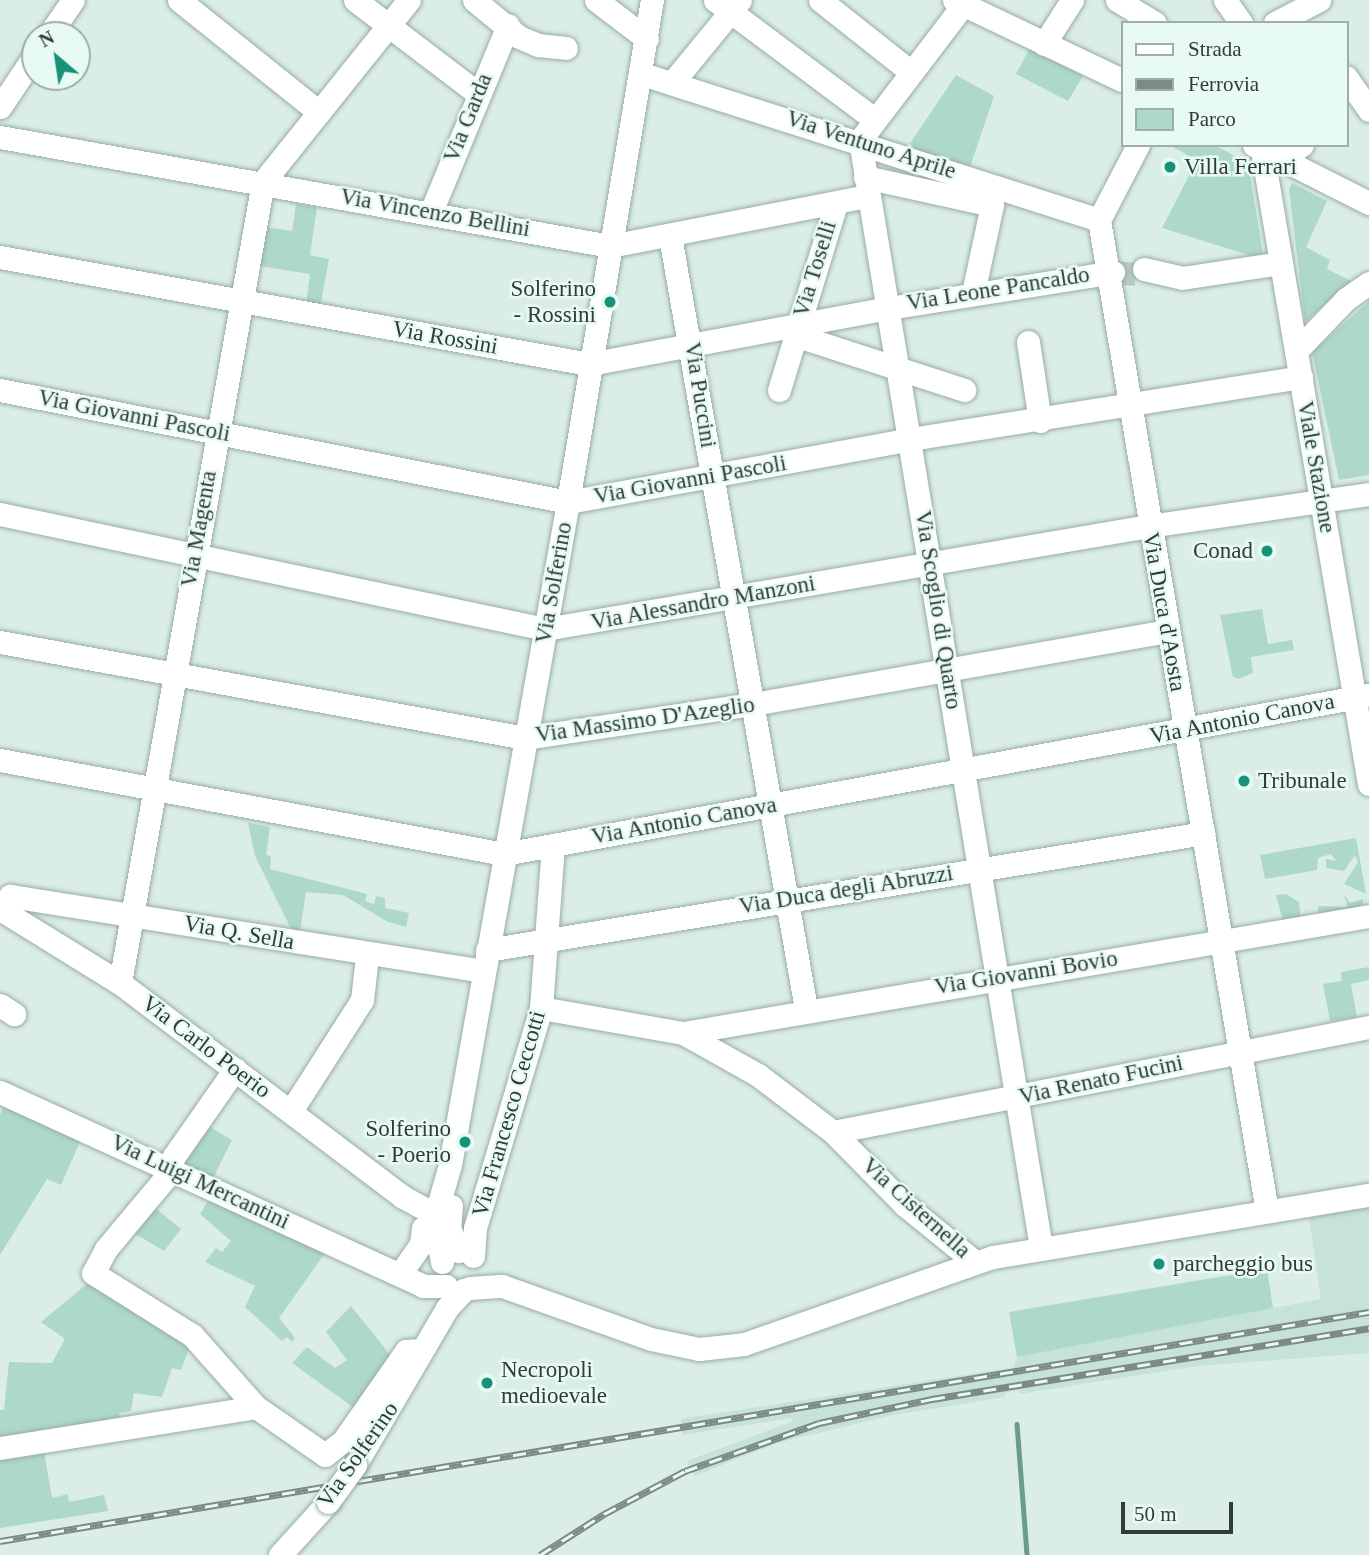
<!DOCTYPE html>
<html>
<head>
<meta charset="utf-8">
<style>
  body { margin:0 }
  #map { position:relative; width:1369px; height:1555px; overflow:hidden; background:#daeee7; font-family:Georgia,serif }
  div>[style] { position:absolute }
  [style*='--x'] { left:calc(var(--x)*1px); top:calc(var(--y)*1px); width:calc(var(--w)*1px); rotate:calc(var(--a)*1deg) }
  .built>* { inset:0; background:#c6e2d9 }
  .green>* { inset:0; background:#aed8cb }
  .stream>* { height:4.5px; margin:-2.25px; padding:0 2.25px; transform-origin:2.25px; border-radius:2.25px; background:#6a9c8d }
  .minor-tunnel>* { height:23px; margin-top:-11.5px; transform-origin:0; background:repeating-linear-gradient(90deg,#b9cac4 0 23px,transparent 0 34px) }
  .roads { filter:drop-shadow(0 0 2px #99aba5) drop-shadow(0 0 2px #99aba5) }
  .minor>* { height:23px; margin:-11.5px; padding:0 11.5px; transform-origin:11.5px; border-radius:11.5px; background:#fff }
  .rail>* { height:7px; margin-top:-3.5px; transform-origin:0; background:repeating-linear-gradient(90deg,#e7fbf4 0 13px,#7d8a85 0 26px); box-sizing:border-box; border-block:2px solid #7d8a85 }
  .bridges { filter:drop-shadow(0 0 2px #99aba5) drop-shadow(0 0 2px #99aba5) }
  .minor-bridge>* { height:23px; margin:-11.5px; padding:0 11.5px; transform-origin:11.5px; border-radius:11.5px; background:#fff }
  .dots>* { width:19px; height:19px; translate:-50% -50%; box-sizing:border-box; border:4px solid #e7fbf4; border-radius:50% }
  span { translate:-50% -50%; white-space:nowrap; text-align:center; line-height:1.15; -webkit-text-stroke:5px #e7fbf4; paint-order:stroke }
  .street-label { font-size:23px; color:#333b38 }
  .poi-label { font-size:23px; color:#333b38 }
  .left { translate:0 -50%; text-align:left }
  .right { translate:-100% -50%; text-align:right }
  .legend { position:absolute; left:1121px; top:21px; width:228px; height:126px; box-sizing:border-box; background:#e7fbf4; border:2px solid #9faea9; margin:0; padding:9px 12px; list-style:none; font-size:21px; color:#333b38 }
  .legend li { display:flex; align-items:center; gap:14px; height:35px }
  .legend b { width:35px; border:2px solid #9faea9 }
  .north { position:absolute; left:21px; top:21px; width:70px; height:70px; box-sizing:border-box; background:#e7fbf4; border:2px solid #9faea9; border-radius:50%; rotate:331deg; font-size:19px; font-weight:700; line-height:28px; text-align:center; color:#333b38 }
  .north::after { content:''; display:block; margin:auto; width:24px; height:32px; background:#169279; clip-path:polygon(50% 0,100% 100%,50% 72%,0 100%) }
  .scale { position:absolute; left:1121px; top:1502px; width:112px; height:32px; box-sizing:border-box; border:4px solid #333b38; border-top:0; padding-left:9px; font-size:21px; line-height:24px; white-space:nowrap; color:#333b38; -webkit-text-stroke:5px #e7fbf4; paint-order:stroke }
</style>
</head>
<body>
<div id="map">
  <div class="built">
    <div style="clip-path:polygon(1369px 1207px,1369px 1353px,1197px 1366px,1019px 1394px,1019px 1390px,1005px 1393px,1005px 1397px,893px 1415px,777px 1443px,694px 1476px,687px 1461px,793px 1421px,792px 1418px,682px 1435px,681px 1419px,1002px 1369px,1014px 1367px,1017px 1357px,1321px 1299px,1309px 1217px)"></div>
  </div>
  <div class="green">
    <div style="clip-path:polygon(1030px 48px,1083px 76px,1068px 101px,1016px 74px)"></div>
    <div style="clip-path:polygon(956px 75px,994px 96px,970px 167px,907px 148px)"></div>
    <div style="clip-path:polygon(1169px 145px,1214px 145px,1248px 163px,1264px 260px,1162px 228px,1197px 160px)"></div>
    <div style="clip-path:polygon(1292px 183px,1327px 201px,1306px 247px,1330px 260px,1327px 269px,1351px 281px,1305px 322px,1289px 189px)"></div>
    <div style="clip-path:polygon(296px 204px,317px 207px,310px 255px,329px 259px,320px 308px,306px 304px,310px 274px,259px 266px,265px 227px,292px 231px)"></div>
    <div style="clip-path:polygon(1369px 301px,1369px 475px,1339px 480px,1312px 352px)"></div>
    <div style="clip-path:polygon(1262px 609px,1268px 644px,1292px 640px,1294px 650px,1251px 657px,1253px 673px,1238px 679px,1233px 677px,1220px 615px)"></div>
    <div style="clip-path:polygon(248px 823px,270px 827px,266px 855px,271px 856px,270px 869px,367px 894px,365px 901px,374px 904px,376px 896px,385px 898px,385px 908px,409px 913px,406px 927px,388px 922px,343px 895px,306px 892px,300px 932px,292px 931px,255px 856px)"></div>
    <div style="clip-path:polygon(1356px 838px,1366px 894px,1344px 884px,1358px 862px,1355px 855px,1344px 871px,1326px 868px,1326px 859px,1336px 861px,1331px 854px,1318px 858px,1317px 870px,1265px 879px,1260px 855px)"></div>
    <div style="clip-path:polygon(1343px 893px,1350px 903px,1363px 899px,1363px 905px,1319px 919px,1318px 906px,1348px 907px)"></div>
    <div style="clip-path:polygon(1286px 894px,1299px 902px,1301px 921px,1284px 925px,1276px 895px)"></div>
    <div style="clip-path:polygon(1369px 967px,1369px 980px,1351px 984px,1357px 1017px,1330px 1021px,1323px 984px,1342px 981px,1341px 972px)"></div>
    <div style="clip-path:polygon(5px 1101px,83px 1135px,61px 1185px,47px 1179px,0 1255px,0 1115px)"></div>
    <div style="clip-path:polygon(207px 1125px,232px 1140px,213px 1178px,180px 1162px)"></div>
    <div style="clip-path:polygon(210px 1198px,325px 1253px,279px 1318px,295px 1338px,292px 1342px,287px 1337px,282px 1341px,245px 1307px,255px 1286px,205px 1262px,216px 1248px,222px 1252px,231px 1241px,200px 1214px)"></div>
    <div style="clip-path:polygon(154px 1207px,181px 1229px,164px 1251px,132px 1232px)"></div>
    <div style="clip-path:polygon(1267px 1269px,1273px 1308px,1017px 1357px,1009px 1312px)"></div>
    <div style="clip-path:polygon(88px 1283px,179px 1335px,190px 1346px,181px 1370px,172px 1368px,162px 1397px,134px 1393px,131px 1411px,119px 1413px,120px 1422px,0 1441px,0 1410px,4px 1410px,9px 1362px,52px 1363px,65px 1339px,41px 1322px)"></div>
    <div style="clip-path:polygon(351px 1306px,392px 1357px,354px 1408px,292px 1363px,307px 1347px,335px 1368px,347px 1360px,326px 1332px)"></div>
    <div style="clip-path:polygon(44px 1452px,52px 1498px,68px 1494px,69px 1502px,104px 1495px,108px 1511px,0 1528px,0 1458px)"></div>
  </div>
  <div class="stream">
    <div style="--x:1017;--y:1424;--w:131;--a:85.6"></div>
  </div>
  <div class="minor-tunnel">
    <div style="--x:1113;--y:272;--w:32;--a:5"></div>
  </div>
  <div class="roads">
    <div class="minor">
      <div style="--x:179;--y:0;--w:179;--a:38.7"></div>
      <div style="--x:355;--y:0;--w:153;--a:37.3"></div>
      <div style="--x:474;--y:0;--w:58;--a:39.4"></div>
      <div style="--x:519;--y:37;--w:21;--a:23"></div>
      <div style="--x:538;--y:45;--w:28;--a:6"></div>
      <div style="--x:596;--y:0;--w:64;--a:37.4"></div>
      <div style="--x:715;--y:0;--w:199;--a:36.8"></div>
      <div style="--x:820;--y:0;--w:116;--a:38.4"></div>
      <div style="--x:954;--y:0;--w:186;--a:25.5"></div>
      <div style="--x:1117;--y:0;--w:44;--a:31.2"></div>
      <div style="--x:1225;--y:0;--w:28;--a:55"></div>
      <div style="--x:963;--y:5;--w:170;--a:127.3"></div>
      <div style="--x:860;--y:140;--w:1123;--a:80.72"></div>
      <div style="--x:1275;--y:23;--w:50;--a:-27.6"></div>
      <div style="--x:49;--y:35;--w:42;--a:-55.6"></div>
      <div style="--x:1044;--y:44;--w:52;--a:-57.5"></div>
      <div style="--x:642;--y:74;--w:480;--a:17.7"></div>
      <div style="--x:1346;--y:77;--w:40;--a:55.1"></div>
      <div style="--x:672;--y:83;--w:107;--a:-50.7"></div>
      <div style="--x:0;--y:107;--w:63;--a:-56.1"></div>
      <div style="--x:0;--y:137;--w:620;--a:10.13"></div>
      <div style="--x:610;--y:246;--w:263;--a:-11"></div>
      <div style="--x:1138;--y:145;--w:85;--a:117.5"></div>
      <div style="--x:1099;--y:220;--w:1005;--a:80.38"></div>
      <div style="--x:1254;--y:145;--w:129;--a:26.8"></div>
      <div style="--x:1262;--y:150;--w:643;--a:80.42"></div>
      <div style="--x:1281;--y:159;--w:25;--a:-34"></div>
      <div style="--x:865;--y:177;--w:130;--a:12.4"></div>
      <div style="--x:992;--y:205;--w:90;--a:102.2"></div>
      <div style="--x:431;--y:212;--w:202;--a:-67.6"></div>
      <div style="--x:670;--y:236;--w:785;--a:80.02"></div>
      <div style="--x:0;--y:257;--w:599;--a:10.3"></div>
      <div style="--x:589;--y:364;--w:305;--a:-10.6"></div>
      <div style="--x:889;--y:308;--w:227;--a:-9.1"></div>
      <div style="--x:1144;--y:269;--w:39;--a:13"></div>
      <div style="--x:1182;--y:278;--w:99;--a:-8.7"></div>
      <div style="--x:795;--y:335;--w:178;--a:18"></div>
      <div style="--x:1028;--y:342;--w:80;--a:81.4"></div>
      <div style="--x:1296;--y:351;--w:72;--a:-46.1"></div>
      <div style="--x:1346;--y:299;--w:28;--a:-35"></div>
      <div style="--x:0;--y:390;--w:579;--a:11.15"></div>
      <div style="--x:568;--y:502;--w:348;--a:-10.4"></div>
      <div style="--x:910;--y:439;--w:396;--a:-9"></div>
      <div style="--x:779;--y:390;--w:195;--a:-73"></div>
      <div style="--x:0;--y:514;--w:557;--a:11.92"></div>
      <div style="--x:545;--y:629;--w:613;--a:-9.68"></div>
      <div style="--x:1149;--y:526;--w:222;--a:-8.3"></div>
      <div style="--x:0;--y:642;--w:534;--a:10.36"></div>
      <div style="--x:525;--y:738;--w:231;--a:-8.5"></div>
      <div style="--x:753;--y:704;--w:420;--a:-10"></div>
      <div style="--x:0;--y:760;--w:513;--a:10.56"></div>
      <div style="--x:504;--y:854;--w:879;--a:-10.42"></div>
      <div style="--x:0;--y:909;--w:141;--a:31.7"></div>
      <div style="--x:120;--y:983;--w:355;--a:37.1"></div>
      <div style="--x:403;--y:1197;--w:50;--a:28.6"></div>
      <div style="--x:1;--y:910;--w:17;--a:-57"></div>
      <div style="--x:10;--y:896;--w:480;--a:9"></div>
      <div style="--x:487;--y:950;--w:726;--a:-9.27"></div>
      <div style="--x:120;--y:983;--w:814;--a:-79.88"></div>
      <div style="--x:263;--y:182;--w:233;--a:-51.3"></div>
      <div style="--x:0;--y:1005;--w:17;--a:33"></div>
      <div style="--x:541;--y:1008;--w:144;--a:10"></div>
      <div style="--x:683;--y:1033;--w:86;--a:29.2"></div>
      <div style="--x:758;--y:1075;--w:94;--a:37.2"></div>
      <div style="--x:833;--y:1132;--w:103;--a:45.4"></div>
      <div style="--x:905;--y:1205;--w:90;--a:39.2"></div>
      <div style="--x:683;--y:1033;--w:696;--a:-9.68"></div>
      <div style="--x:235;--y:1069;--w:106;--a:125"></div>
      <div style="--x:174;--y:1156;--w:22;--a:111"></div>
      <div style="--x:166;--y:1177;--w:94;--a:129.8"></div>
      <div style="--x:106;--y:1249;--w:27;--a:118"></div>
      <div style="--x:93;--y:1273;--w:117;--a:32.1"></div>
      <div style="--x:192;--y:1335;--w:96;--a:48.4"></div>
      <div style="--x:256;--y:1407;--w:84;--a:34.8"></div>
      <div style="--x:325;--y:1455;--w:23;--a:-38"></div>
      <div style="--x:343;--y:1441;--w:110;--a:-55"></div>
      <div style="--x:406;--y:1351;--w:15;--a:-4"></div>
      <div style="--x:0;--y:1092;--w:465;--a:24.6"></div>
      <div style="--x:423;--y:1286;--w:23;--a:0"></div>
      <div style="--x:291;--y:1111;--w:132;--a:-57.4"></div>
      <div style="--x:362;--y:1000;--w:44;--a:-83.5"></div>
      <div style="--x:833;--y:1132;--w:546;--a:-11.08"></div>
      <div style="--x:451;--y:1206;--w:21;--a:95"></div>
      <div style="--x:449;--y:1227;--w:26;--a:69"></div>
      <div style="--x:473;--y:1256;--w:28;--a:-86"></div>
      <div style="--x:475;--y:1228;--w:230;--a:-73.3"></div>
      <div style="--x:541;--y:1008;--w:163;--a:-85.8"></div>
      <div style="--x:442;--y:1262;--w:31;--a:-101"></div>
      <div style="--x:436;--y:1232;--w:29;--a:-84"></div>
      <div style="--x:439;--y:1203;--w:40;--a:-74"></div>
      <div style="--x:450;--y:1165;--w:673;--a:-79.91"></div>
      <div style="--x:568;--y:502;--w:509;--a:-80.5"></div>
      <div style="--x:400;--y:1274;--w:37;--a:-55"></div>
      <div style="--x:421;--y:1244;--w:16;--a:-83"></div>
      <div style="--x:470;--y:1288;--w:32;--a:-4"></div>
      <div style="--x:502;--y:1286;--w:158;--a:19.6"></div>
      <div style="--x:651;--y:1339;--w:49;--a:11.8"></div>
      <div style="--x:699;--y:1349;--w:45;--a:-6.3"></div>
      <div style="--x:744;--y:1344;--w:264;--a:-19.3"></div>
      <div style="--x:993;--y:1257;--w:381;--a:-9.4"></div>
      <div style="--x:0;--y:1448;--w:259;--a:-9.1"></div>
      <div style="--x:355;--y:1465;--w:182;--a:-59.6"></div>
      <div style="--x:447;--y:1308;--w:25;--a:-47"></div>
      <div style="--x:280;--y:1555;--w:72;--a:-47.8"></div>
    </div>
  </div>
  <div class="rail">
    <div style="--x:0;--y:1541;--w:1388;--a:-9.5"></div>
    <div style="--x:540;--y:1555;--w:76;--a:-32.6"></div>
    <div style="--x:604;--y:1514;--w:92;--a:-28"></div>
    <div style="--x:685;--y:1471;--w:142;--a:-19.7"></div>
    <div style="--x:819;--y:1423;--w:116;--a:-12"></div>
    <div style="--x:932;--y:1399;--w:443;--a:-9.2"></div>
  </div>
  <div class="bridges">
    <div class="minor-bridge">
      <div style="--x:328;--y:1502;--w:46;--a:-53.9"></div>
    </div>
  </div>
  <div class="dots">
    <div style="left:1170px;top:167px;background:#169279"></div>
    <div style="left:610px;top:302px;background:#169279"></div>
    <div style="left:1267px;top:551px;background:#169279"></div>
    <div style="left:1244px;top:781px;background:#169279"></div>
    <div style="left:465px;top:1142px;background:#169279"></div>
    <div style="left:1159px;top:1264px;background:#169279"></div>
    <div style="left:487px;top:1383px;background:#169279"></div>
  </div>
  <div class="street-label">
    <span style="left:468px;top:118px;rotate:-68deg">Via Garda</span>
    <span style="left:871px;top:145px;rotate:18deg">Via Ventuno Aprile</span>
    <span style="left:435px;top:213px;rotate:10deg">Via Vincenzo Bellini</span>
    <span style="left:815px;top:269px;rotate:-73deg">Via Toselli</span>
    <span style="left:998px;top:289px;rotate:-9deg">Via Leone Pancaldo</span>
    <span style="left:445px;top:338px;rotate:10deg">Via Rossini</span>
    <span style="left:700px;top:395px;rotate:81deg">Via Puccini</span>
    <span style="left:134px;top:416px;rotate:11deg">Via Giovanni Pascoli</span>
    <span style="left:1316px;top:467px;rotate:80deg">Viale Stazione</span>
    <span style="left:690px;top:480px;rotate:-10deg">Via Giovanni Pascoli</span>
    <span style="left:199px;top:529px;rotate:-80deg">Via Magenta</span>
    <span style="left:554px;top:583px;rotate:-80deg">Via Solferino</span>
    <span style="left:703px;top:603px;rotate:-10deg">Via Alessandro Manzoni</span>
    <span style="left:938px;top:610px;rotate:81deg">Via Scoglio di Quarto</span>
    <span style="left:1164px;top:612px;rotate:80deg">Via Duca d'Aosta</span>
    <span style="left:1242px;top:719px;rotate:-11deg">Via Antonio Canova</span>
    <span style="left:645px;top:720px;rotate:-8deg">Via Massimo D'Azeglio</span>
    <span style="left:684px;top:821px;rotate:-10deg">Via Antonio Canova</span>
    <span style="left:846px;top:890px;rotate:-9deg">Via Duca degli Abruzzi</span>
    <span style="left:239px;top:933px;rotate:10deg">Via Q. Sella</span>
    <span style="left:1026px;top:973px;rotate:-9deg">Via Giovanni Bovio</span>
    <span style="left:206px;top:1047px;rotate:37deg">Via Carlo Poerio</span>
    <span style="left:1101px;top:1080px;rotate:-12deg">Via Renato Fucini</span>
    <span style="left:509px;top:1114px;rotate:-74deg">Via Francesco Ceccotti</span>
    <span style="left:200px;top:1182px;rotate:25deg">Via Luigi Mercantini</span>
    <span style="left:916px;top:1208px;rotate:42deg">Via Cisternella</span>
    <span style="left:358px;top:1455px;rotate:-55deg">Via Solferino</span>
  </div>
  <div class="poi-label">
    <span class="left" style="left:1184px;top:167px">Villa Ferrari</span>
    <span class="right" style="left:596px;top:302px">Solferino<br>- Rossini</span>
    <span class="right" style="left:1253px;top:551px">Conad</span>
    <span class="left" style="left:1258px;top:781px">Tribunale</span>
    <span class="right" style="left:451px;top:1142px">Solferino<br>- Poerio</span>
    <span class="left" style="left:1173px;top:1264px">parcheggio bus</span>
    <span class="left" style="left:501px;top:1383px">Necropoli<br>medioevale</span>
  </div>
  <ul class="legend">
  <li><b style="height:9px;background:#fff"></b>Strada</li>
  <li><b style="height:9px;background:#7d8a85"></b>Ferrovia</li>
  <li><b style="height:19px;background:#aed8cb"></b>Parco</li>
  </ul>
  <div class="north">N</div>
  <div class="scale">50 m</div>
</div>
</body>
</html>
